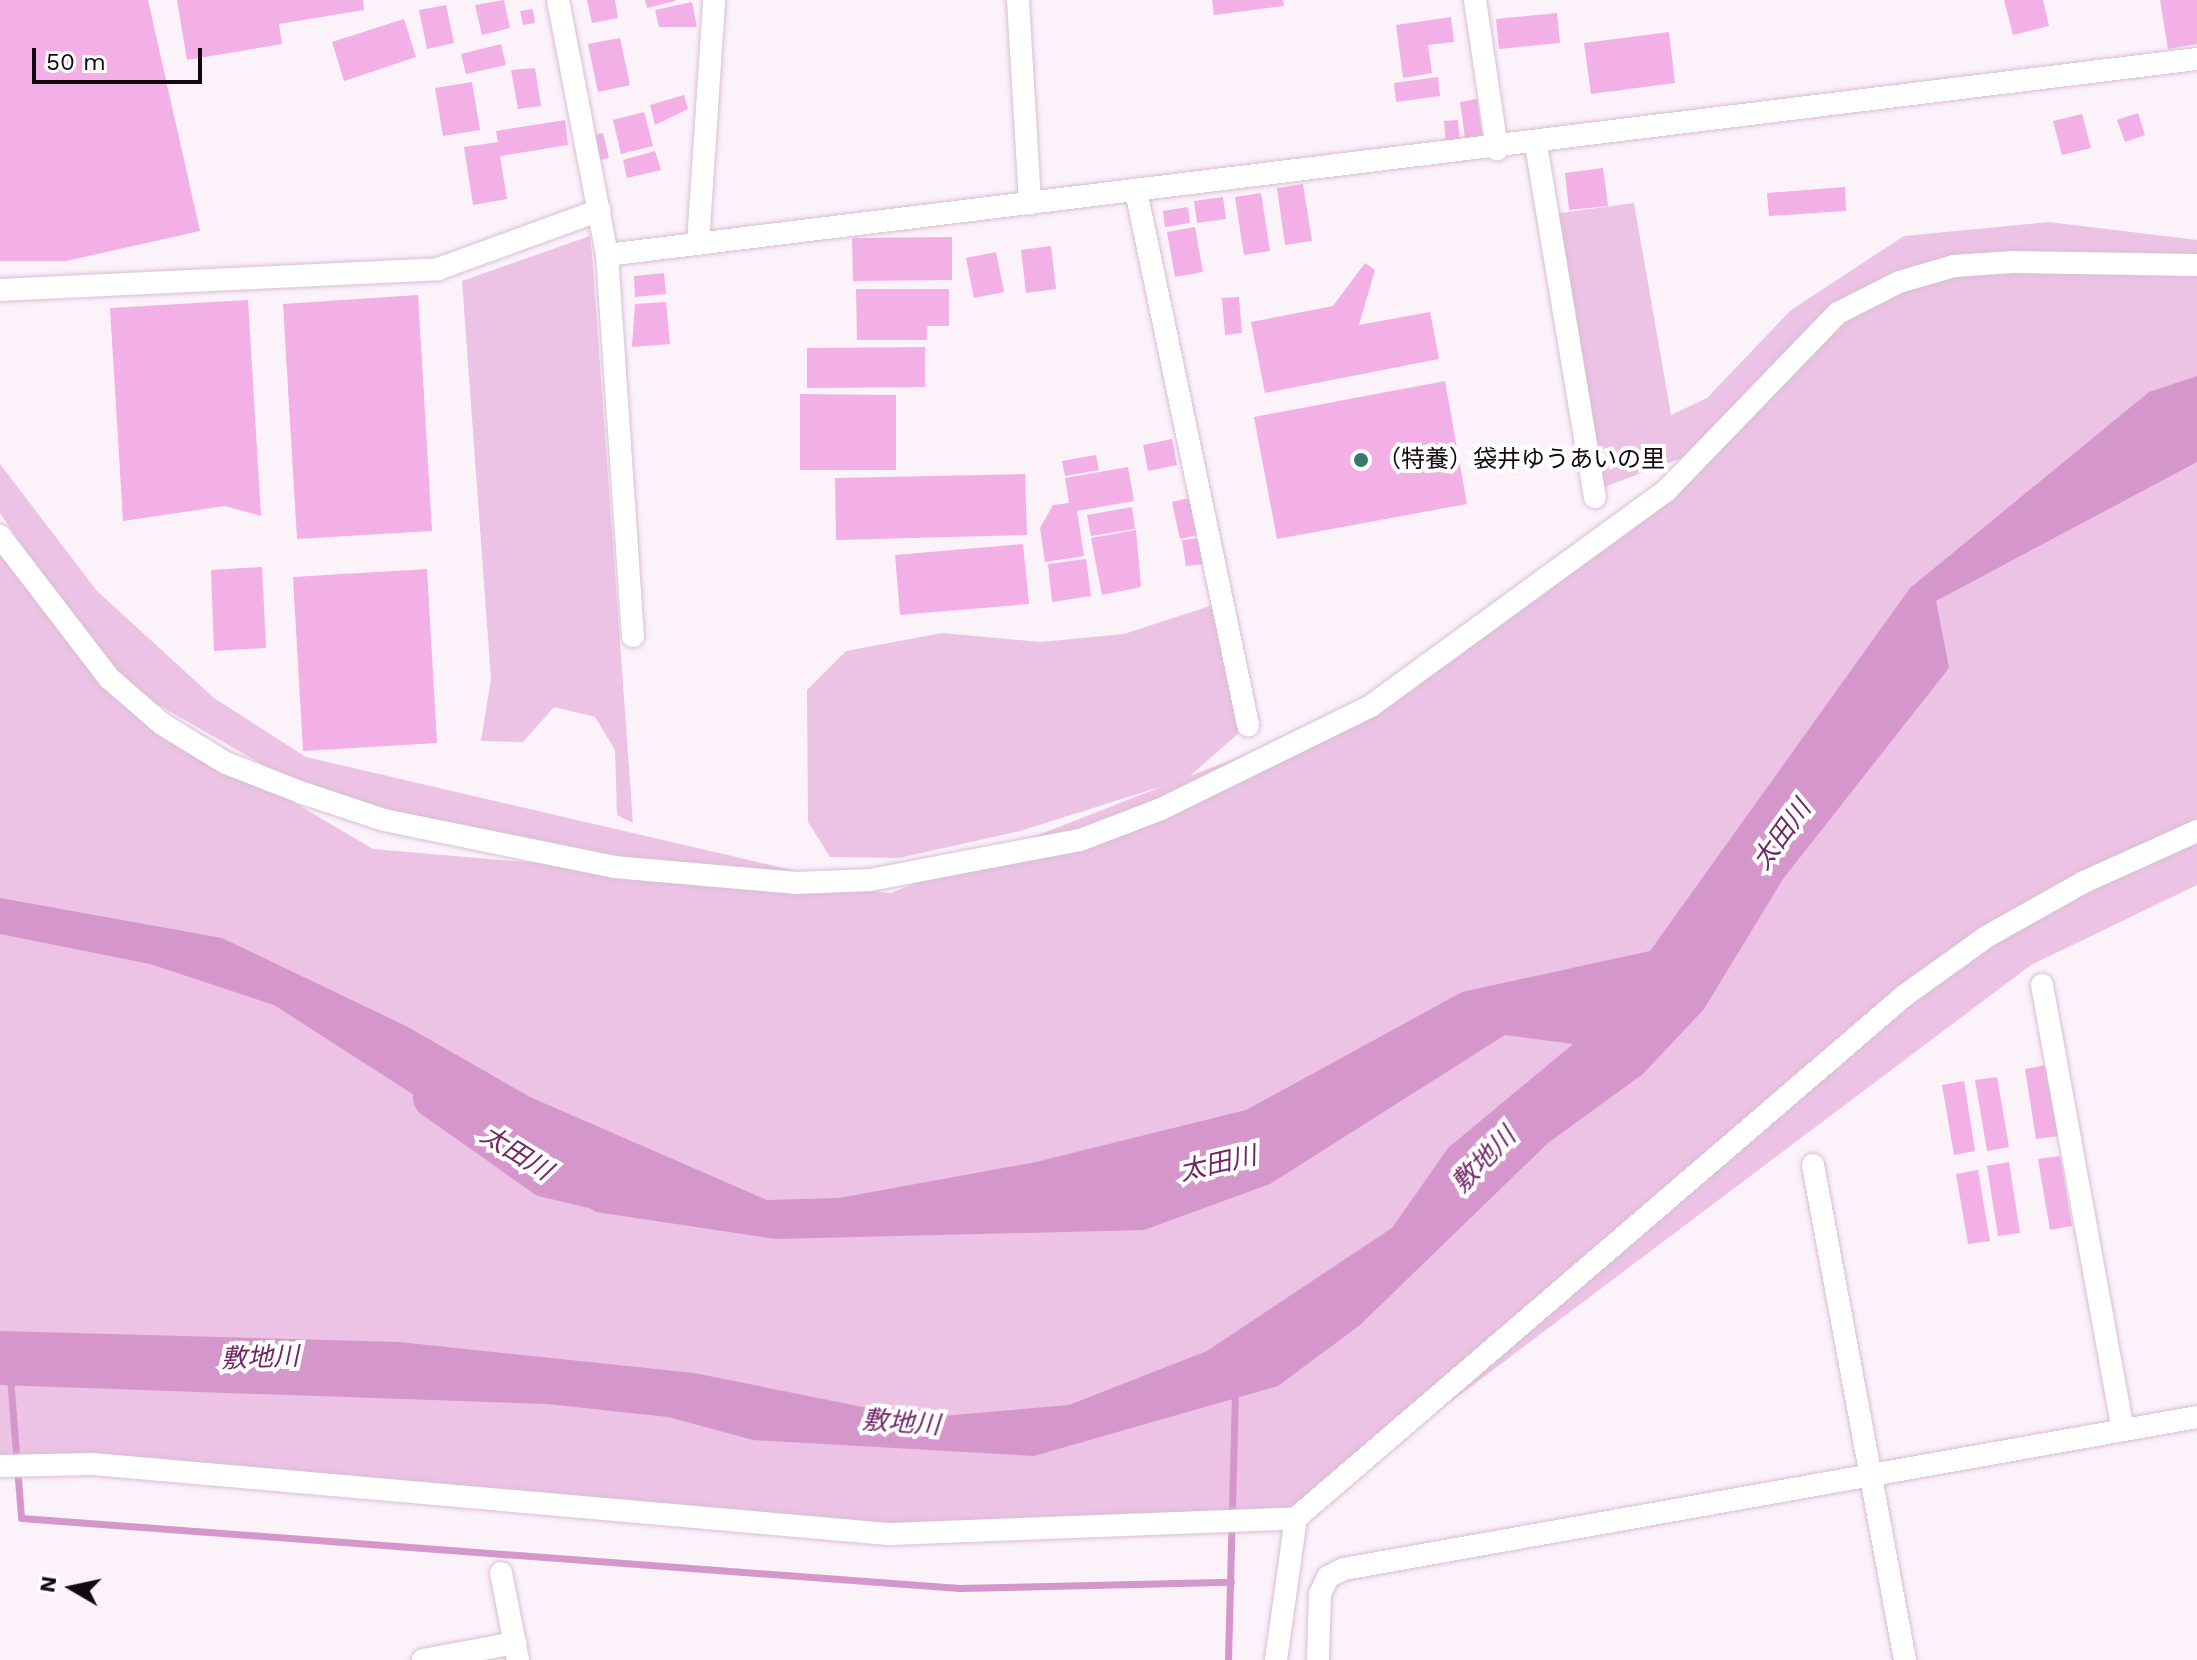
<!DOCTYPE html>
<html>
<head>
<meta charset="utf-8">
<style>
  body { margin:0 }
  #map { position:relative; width:2197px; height:1660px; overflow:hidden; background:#fcf2fa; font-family:"Work Sans","Noto Sans JP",sans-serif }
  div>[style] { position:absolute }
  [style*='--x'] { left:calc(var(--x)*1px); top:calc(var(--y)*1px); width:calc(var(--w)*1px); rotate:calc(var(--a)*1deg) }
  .green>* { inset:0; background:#ecc3e5 }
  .water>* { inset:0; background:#d596cb }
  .stream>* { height:7px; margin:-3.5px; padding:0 3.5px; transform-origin:3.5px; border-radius:3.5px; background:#d596cb }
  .river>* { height:40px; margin:-20px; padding:0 20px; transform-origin:20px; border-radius:20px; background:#d596cb }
  .building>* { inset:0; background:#f2b0e6 }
  .roads { filter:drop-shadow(0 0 2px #d7bfd2) drop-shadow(0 0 2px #d7bfd2) }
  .minor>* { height:22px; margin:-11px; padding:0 11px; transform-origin:11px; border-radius:11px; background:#fff }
  .dots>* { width:22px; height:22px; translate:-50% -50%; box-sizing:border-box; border:4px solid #fff; border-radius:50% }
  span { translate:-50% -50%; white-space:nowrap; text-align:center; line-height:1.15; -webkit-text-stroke:8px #fff; paint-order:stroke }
  .poi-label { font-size:24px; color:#120a11 }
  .left { translate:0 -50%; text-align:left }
  .water-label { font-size:26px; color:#702667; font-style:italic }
  .north { position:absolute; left:32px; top:1548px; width:80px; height:80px; -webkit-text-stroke:6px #fff; paint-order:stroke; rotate:279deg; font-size:22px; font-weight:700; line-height:32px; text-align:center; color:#120a11 }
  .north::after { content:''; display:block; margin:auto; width:28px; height:36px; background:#120a11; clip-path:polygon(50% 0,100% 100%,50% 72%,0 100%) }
  .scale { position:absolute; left:32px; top:48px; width:170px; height:36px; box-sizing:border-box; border:4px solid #120a11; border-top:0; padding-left:10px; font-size:24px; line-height:28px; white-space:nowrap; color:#120a11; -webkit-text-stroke:6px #fff; paint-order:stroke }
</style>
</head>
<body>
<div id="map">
  <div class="green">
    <div style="clip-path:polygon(1634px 203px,1671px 415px,1707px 398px,1791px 310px,1904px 236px,2049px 222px,2197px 240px,2197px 885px,2031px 965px,1296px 1518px,904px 1535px,0 1462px,0 553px,77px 628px,0 513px,0 464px,97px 591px,214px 698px,306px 757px,796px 871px,643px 870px,328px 802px,155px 703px,200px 747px,373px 849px,891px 893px,1163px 786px,1020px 831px,899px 858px,830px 857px,808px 822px,807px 690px,846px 651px,942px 633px,1041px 642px,1124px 634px,1213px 605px,1241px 731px,1190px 776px,1371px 706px,1698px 452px,1599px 489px,1553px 214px)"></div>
    <div style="clip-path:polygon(590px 236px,592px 254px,633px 823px,617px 815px,615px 750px,595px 717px,554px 707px,523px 742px,481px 741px,491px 679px,462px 281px)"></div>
  </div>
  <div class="water">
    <div style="clip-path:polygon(2197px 376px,2197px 462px,1936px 601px,1949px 668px,1783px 879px,1704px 1009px,1643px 1074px,1548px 1143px,1360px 1325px,1278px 1386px,1034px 1456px,753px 1440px,668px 1417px,547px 1404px,0 1385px,0 1331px,399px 1342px,694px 1373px,918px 1418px,1069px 1405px,1207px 1351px,1392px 1228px,1448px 1148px,1573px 1044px,1505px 1035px,1270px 1184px,1144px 1230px,776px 1239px,596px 1212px,274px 1005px,150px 964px,0 934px,0 898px,222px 938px,406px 1026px,530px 1097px,767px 1200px,839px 1198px,1036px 1162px,1246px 1110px,1462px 992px,1650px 951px,1910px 588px,2149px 392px)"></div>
  </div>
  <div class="stream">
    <div style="--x:10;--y:1377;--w:141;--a:85.5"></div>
    <div style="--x:21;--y:1518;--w:941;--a:4.27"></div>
    <div style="--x:959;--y:1588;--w:272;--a:-1.3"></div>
    <div style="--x:1228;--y:1660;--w:268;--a:-88.5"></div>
  </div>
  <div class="river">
    <div style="--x:433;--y:1098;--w:137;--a:35.2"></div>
    <div style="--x:545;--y:1177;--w:56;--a:13.5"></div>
  </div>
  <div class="building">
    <div style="clip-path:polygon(0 0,148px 0,200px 231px,66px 261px,0 261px)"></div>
    <div style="clip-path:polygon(177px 0,363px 0,364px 10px,279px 24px,282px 44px,187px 60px)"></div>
    <div style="clip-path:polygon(504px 0,510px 28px,482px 35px,475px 5px)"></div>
    <div style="clip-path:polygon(587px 0,615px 0,618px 18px,592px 23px)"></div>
    <div style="clip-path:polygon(645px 0,675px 0,675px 1px,647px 8px)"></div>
    <div style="clip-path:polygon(1212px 0,1283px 0,1284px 6px,1214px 15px)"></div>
    <div style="clip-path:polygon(2004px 0,2043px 0,2049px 26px,2013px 35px)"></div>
    <div style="clip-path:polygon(2160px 0,2197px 0,2197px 44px,2168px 49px)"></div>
    <div style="clip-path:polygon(692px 2px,697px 27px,659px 27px,655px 10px)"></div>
    <div style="clip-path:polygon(446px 5px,454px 43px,427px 49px,419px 10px)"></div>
    <div style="clip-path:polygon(533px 9px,535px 23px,523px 25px,520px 11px)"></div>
    <div style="clip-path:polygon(1557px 13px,1560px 43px,1499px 49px,1496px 19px)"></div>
    <div style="clip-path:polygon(1451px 17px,1454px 42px,1428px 45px,1432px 73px,1403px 78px,1396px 25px)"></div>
    <div style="clip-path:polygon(404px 19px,416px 57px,344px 81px,332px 42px)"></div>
    <div style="clip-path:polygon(1669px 32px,1675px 83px,1591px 94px,1584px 43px)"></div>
    <div style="clip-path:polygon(620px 38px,630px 85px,598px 92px,588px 44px)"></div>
    <div style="clip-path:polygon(501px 44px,506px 65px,466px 74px,461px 54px)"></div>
    <div style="clip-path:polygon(535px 68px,541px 106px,518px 109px,511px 70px)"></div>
    <div style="clip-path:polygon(1438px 77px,1440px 96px,1396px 102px,1394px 83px)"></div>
    <div style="clip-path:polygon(472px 82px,480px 130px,443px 136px,435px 88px)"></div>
    <div style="clip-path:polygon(684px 95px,688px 109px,655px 125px,650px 105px)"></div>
    <div style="clip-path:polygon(1477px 99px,1483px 143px,1466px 145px,1460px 102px)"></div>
    <div style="clip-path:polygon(644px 112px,653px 146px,621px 154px,613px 120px)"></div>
    <div style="clip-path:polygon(2138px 113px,2145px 135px,2125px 142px,2117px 120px)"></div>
    <div style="clip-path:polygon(2082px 114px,2091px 148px,2062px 155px,2053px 121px)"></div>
    <div style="clip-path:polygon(565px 120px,568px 145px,500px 156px,507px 199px,473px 205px,464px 147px,498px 142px,496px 131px)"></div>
    <div style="clip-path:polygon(1458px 120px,1460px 144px,1446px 145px,1444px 121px)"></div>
    <div style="clip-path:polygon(603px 133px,609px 158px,596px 161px,590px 136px)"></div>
    <div style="clip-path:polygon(655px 151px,661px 170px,627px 178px,623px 160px)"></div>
    <div style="clip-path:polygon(1603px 168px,1608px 206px,1569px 210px,1565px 173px)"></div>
    <div style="clip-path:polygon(1303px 184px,1312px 241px,1285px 245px,1277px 188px)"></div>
    <div style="clip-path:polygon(1845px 187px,1846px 211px,1769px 216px,1767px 193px)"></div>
    <div style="clip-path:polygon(1261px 193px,1270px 251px,1244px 255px,1235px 197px)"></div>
    <div style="clip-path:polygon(1223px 197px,1226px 219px,1197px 223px,1194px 201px)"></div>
    <div style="clip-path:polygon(1188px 207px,1190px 223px,1165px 227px,1163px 211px)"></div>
    <div style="clip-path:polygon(1195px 227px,1203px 272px,1175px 277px,1167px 232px)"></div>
    <div style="clip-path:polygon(952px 237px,952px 280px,853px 281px,852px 238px)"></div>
    <div style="clip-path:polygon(1051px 246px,1056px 289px,1026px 293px,1021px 250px)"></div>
    <div style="clip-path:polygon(996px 252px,1004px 292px,974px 298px,966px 258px)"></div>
    <div style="clip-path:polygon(1365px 263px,1375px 270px,1359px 325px,1430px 312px,1439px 359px,1265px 393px,1251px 322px,1333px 306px)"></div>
    <div style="clip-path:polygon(664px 273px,666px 294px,635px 297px,634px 276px)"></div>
    <div style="clip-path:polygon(856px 289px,949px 289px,949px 326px,927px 326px,927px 340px,857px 340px)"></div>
    <div style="clip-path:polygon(418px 295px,432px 531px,297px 539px,283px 304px)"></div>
    <div style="clip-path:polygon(1239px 297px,1242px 333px,1225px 335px,1222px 298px)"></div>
    <div style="clip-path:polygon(248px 300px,261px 516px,225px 506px,123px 521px,110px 308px)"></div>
    <div style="clip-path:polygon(666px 302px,670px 344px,632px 347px,635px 304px)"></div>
    <div style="clip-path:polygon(925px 347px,925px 387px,807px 388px,807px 348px)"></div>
    <div style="clip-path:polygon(1445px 381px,1467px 504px,1277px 539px,1254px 417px)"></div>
    <div style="clip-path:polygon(800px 394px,896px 395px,896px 470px,800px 470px)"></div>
    <div style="clip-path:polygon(1172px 439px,1177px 465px,1148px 471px,1143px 445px)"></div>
    <div style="clip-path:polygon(1096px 455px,1099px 470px,1065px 476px,1062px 461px)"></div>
    <div style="clip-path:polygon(1128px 467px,1134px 501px,1077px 511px,1084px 556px,1045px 562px,1040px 528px,1053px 505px,1069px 503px,1065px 478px)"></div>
    <div style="clip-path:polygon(1025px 474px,1027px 535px,836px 540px,835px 478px)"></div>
    <div style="clip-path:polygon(1189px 498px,1197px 535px,1180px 539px,1172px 502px)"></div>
    <div style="clip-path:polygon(1132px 507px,1135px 529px,1091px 536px,1087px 515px)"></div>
    <div style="clip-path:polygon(1136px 530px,1141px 587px,1102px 595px,1091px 538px)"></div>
    <div style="clip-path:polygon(1199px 538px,1204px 564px,1186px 566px,1182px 540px)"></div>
    <div style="clip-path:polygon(1023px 544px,1029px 604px,900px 615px,895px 555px)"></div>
    <div style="clip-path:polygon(1086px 559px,1091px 596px,1052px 602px,1048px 564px)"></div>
    <div style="clip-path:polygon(262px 567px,266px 648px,214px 651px,211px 570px)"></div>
    <div style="clip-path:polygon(427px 569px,437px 743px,303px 751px,293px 577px)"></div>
    <div style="clip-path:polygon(2046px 1065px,2058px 1136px,2036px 1139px,2025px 1069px)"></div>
    <div style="clip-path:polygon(1997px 1077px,2009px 1147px,1987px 1151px,1975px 1080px)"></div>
    <div style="clip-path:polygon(1964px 1081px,1975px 1151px,1954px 1155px,1942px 1085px)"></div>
    <div style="clip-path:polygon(2060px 1156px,2072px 1226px,2050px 1230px,2038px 1159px)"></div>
    <div style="clip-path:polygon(2009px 1162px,2020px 1233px,1998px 1236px,1987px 1166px)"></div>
    <div style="clip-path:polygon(1978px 1170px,1990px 1241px,1968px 1244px,1956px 1174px)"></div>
  </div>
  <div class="roads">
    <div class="minor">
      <div style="--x:558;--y:0;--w:260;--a:79.1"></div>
      <div style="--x:607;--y:255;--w:382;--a:86.1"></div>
      <div style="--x:1018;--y:0;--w:204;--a:86.6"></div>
      <div style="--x:1475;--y:0;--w:151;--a:81.6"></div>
      <div style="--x:1536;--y:145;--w:357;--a:80.5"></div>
      <div style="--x:1136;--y:191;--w:546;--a:78.15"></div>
      <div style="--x:698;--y:244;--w:245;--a:-86.2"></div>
      <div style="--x:607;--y:255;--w:1602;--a:-7.03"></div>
      <div style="--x:0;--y:290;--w:439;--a:-2.7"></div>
      <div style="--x:438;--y:269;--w:172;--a:-20"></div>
      <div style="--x:0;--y:536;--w:179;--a:52.5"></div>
      <div style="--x:109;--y:678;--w:70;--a:41"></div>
      <div style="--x:162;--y:724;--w:75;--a:31.4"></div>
      <div style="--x:226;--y:763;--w:83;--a:21.3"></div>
      <div style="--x:303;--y:793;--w:85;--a:18.4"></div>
      <div style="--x:384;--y:820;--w:235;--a:11.5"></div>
      <div style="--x:614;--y:867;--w:184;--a:5"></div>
      <div style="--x:797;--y:883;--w:73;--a:-2.4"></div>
      <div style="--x:870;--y:880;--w:214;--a:-10.8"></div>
      <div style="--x:1080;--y:840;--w:87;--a:-20.9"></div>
      <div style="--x:1161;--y:809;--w:234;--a:-26.1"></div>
      <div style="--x:1371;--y:706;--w:365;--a:-36.1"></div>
      <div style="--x:1666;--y:491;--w:248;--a:-46"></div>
      <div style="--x:1838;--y:313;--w:68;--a:-26.9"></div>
      <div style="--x:1899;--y:282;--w:57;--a:-16.2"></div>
      <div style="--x:1954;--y:266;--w:59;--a:-3.9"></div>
      <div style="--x:2013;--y:262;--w:184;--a:0.9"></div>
      <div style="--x:2042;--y:985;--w:452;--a:79.7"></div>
      <div style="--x:1813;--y:1165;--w:503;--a:79.47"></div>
      <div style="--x:0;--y:1466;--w:93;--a:-1.2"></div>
      <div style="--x:93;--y:1464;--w:798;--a:5.03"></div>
      <div style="--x:888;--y:1534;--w:408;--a:-2.2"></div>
      <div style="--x:1296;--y:1518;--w:801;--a:-40.65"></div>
      <div style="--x:1904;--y:996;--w:101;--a:-35.7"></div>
      <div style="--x:1986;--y:937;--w:112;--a:-29.3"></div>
      <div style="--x:2084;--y:882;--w:124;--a:-24.3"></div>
      <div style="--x:501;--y:1573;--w:89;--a:78.9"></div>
      <div style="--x:423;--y:1660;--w:94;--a:-10.5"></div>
      <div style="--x:1276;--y:1660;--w:143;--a:-82"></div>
      <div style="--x:1318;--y:1660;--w:66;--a:-88.3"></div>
      <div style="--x:1320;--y:1594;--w:19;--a:-65"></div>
      <div style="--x:1328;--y:1577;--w:18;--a:-27"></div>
      <div style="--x:1344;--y:1569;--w:866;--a:-10.1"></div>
    </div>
  </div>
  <div class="dots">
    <div style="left:1361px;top:460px;background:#377b70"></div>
  </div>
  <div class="poi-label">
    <span class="left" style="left:1377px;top:460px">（特養）袋井ゆうあいの里</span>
  </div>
  <div class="water-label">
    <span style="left:1782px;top:835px;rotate:-54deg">太田川</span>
    <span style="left:516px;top:1153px;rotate:32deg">太田川</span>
    <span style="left:1484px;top:1160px;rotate:-46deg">敷地川</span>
    <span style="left:1218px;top:1164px;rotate:-13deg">太田川</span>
    <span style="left:260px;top:1358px;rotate:-2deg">敷地川</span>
    <span style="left:901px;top:1423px;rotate:4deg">敷地川</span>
  </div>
  <div class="north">N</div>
  <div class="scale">50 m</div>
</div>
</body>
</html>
